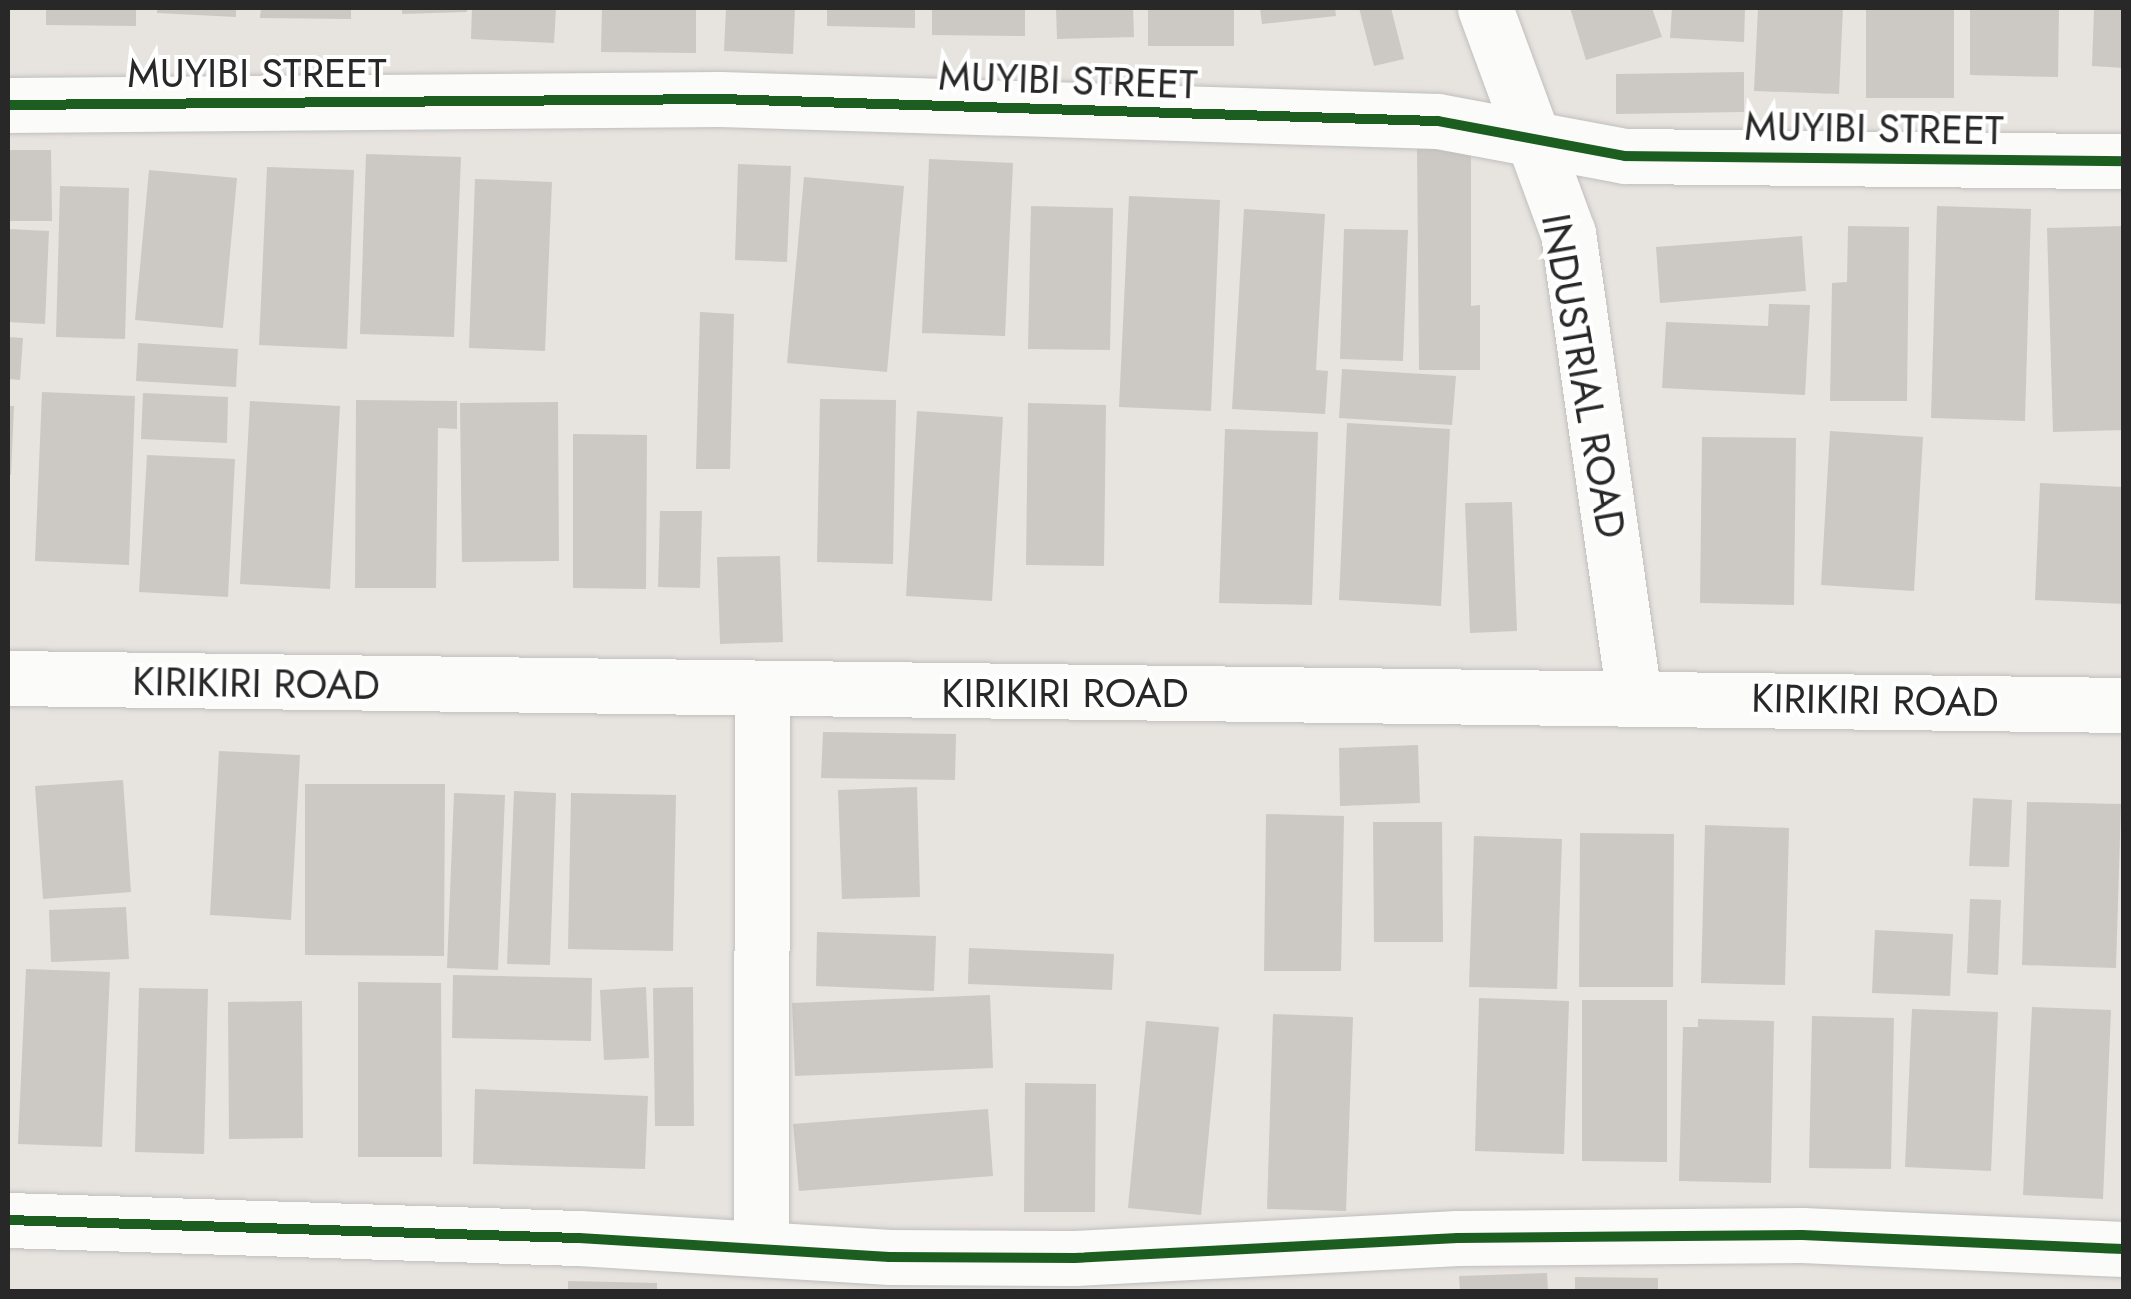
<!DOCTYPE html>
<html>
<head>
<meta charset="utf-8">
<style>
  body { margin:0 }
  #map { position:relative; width:2131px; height:1299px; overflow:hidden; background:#e7e3de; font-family:Jost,sans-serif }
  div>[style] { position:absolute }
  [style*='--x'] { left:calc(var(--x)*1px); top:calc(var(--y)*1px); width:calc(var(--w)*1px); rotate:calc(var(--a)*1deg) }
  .building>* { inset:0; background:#ccc9c5 }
  .roads { filter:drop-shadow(0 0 2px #c0bfbf) drop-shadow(0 0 2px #c0bfbf) }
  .minor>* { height:55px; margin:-27.5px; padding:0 27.5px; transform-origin:27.5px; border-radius:27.5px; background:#fbfbfa }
  .secondary>* { height:55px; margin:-27.5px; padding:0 27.5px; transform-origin:27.5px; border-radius:27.5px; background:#fbfbfa }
  .cycleway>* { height:10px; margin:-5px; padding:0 5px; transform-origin:5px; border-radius:5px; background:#1b5e20 }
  span { translate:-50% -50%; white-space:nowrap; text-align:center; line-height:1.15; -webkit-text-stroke:8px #fff; paint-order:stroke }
  .street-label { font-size:40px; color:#282828 }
  .frame { position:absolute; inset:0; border:10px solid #282828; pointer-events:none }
</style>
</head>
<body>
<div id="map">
  <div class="building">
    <div style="clip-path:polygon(46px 8px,136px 8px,136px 26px,46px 25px)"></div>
    <div style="clip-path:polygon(157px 8px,236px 8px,236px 17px,157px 13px)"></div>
    <div style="clip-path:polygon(261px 8px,351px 8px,351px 19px,260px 18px)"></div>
    <div style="clip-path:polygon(402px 8px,467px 8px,467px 12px,402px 14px)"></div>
    <div style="clip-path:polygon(472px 8px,556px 8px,554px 43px,471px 39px)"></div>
    <div style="clip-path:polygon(602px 8px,696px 8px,696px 53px,601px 52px)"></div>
    <div style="clip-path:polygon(726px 8px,795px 8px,793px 54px,724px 51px)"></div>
    <div style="clip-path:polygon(827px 8px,915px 8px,915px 28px,827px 26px)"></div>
    <div style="clip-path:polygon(932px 8px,1025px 8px,1025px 36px,932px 35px)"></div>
    <div style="clip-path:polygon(1056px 8px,1133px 8px,1134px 37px,1057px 39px)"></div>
    <div style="clip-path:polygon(1148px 8px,1234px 8px,1234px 46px,1148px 46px)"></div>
    <div style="clip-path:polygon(1260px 8px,1335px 8px,1336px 16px,1262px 24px)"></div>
    <div style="clip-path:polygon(1359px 8px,1391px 8px,1404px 59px,1374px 66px)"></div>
    <div style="clip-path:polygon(1570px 8px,1652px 8px,1662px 37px,1586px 60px)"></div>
    <div style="clip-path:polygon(1672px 8px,1745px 8px,1744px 42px,1670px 38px)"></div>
    <div style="clip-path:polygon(1758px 8px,1843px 8px,1839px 94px,1754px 91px)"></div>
    <div style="clip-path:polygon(1866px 8px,1954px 8px,1954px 98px,1866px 98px)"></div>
    <div style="clip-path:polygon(1970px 8px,2059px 8px,2058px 77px,1970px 75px)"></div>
    <div style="clip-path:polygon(2094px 8px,2124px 8px,2124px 68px,2092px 66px)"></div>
    <div style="clip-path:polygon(1744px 72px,1744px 112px,1616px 114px,1616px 74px)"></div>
    <div style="clip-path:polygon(1417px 149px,1471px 149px,1471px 306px,1480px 305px,1480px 370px,1419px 370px)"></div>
    <div style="clip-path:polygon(8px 150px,51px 150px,52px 221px,8px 221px)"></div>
    <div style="clip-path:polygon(366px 154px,461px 157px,454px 337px,360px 334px)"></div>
    <div style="clip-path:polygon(929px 159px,1013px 163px,1005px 336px,922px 333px)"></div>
    <div style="clip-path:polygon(738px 164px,791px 166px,787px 262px,735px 260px)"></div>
    <div style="clip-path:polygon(267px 167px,354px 170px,347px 349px,259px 345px)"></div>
    <div style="clip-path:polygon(149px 170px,237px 178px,223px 328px,135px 320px)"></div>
    <div style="clip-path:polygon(804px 177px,904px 186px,887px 372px,787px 363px)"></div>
    <div style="clip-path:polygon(475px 179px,552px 182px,545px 351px,469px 348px)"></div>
    <div style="clip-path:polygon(60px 186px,129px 188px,125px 339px,56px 337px)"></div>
    <div style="clip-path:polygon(1129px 196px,1220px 200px,1211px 411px,1119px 407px)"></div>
    <div style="clip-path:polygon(1031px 206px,1113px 208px,1110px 350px,1028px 349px)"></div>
    <div style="clip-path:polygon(1937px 206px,2031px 209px,2025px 421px,1931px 418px)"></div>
    <div style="clip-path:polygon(1244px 209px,1325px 214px,1316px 370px,1328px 371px,1325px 414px,1232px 409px)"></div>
    <div style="clip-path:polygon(1848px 226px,1909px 227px,1907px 401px,1830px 401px,1832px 283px,1847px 282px)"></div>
    <div style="clip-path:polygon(2124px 226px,2124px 430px,2053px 432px,2047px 228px)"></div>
    <div style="clip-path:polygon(8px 229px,49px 231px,45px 324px,8px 322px)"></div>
    <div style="clip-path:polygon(1344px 229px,1408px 230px,1403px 361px,1340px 359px)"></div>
    <div style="clip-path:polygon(1802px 236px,1806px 291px,1660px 303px,1656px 247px)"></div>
    <div style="clip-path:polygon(1769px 304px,1810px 305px,1805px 395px,1662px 388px,1666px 322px,1768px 326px)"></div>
    <div style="clip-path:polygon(700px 312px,734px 314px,730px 469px,696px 469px)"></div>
    <div style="clip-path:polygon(8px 337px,23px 338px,20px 380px,8px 379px)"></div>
    <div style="clip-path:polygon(138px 343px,238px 349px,236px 387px,136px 381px)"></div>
    <div style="clip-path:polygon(1342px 369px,1456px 376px,1452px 425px,1339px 418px)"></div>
    <div style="clip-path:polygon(42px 392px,135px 396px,129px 565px,35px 561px)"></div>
    <div style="clip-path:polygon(143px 393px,228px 397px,227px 443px,141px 439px)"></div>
    <div style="clip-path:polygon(820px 399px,896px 400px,893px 564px,817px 562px)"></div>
    <div style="clip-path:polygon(356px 400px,457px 401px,457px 429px,438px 428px,436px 588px,355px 588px)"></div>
    <div style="clip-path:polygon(250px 401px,340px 406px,330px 589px,240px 584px)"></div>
    <div style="clip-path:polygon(558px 402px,559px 561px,462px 562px,460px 403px)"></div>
    <div style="clip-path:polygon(1028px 403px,1106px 405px,1104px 566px,1026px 565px)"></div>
    <div style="clip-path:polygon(8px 406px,14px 406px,11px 475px,8px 475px)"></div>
    <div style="clip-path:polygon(917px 411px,1003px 417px,992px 601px,906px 596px)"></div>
    <div style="clip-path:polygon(1347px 423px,1450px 429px,1441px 606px,1339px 600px)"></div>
    <div style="clip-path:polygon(1225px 429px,1318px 432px,1312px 605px,1219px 603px)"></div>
    <div style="clip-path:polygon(1830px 431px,1923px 437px,1914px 591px,1821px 585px)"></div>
    <div style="clip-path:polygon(573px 434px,647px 435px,646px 589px,573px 588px)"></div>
    <div style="clip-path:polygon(1702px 437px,1796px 438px,1794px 605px,1700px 603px)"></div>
    <div style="clip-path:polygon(147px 455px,235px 459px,228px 597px,139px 592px)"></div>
    <div style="clip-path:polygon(2040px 483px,2124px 487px,2124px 604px,2035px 600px)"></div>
    <div style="clip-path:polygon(1512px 502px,1517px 631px,1470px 633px,1465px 503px)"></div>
    <div style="clip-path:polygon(660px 511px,702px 511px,700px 588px,658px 587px)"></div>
    <div style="clip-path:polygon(780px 556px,783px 642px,720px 644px,717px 557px)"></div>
    <div style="clip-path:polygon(823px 732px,956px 734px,955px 780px,821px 778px)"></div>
    <div style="clip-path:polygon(1418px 745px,1420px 803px,1340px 806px,1339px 748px)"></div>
    <div style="clip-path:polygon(219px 751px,300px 755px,291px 920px,210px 915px)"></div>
    <div style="clip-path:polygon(123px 780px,131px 892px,43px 899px,35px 786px)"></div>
    <div style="clip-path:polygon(305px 784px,445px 784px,444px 956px,305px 955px)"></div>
    <div style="clip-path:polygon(917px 787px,920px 897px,842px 899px,838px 790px)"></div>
    <div style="clip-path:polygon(514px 791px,556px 793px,550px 965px,507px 964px)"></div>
    <div style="clip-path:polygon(454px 793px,505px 795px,498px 970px,447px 968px)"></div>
    <div style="clip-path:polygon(571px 793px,676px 795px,673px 951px,568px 949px)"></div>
    <div style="clip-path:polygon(1973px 798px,2012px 800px,2009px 867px,1969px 866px)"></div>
    <div style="clip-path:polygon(2027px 802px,2121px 804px,2116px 968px,2022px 965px)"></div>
    <div style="clip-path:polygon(1266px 814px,1344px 816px,1341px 971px,1264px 971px)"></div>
    <div style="clip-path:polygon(1373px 822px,1442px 822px,1443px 942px,1374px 942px)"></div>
    <div style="clip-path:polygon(1705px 825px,1789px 828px,1785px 985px,1701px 983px)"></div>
    <div style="clip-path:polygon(1580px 833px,1674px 834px,1673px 987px,1579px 987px)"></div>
    <div style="clip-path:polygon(1474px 836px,1562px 839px,1557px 989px,1469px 987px)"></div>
    <div style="clip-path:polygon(1970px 899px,2001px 900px,1998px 975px,1967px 973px)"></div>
    <div style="clip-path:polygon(126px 907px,129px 959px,51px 962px,49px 910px)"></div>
    <div style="clip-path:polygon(1875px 930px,1953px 934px,1950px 996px,1872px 993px)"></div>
    <div style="clip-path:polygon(817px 932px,936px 936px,934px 991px,816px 986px)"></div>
    <div style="clip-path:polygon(969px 948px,1114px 954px,1112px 990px,968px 984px)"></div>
    <div style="clip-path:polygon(26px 969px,110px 972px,102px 1147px,18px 1144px)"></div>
    <div style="clip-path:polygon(453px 975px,592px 978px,591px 1041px,452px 1038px)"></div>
    <div style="clip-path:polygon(358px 982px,441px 983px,442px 1157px,358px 1157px)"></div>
    <div style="clip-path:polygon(646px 987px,649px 1058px,604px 1060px,600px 990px)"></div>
    <div style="clip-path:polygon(693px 987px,694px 1126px,655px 1126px,653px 988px)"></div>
    <div style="clip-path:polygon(139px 988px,208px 989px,204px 1154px,135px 1152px)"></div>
    <div style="clip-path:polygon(990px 995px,993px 1068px,795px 1076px,792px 1003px)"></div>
    <div style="clip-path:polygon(1479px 998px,1569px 1001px,1564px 1154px,1475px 1151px)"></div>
    <div style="clip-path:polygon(1582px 1000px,1667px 1000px,1667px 1162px,1582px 1161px)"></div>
    <div style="clip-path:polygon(302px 1001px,303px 1138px,229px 1139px,228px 1002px)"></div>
    <div style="clip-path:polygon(2032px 1007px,2111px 1010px,2103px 1199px,2023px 1195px)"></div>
    <div style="clip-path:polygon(1912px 1009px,1998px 1012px,1991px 1171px,1905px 1167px)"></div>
    <div style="clip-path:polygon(1273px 1014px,1353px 1017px,1346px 1211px,1267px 1209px)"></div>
    <div style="clip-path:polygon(1812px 1016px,1894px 1018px,1891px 1169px,1809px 1168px)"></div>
    <div style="clip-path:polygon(1698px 1019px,1774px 1021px,1771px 1183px,1679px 1181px,1683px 1027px,1698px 1027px)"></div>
    <div style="clip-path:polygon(1146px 1021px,1219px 1027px,1201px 1215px,1128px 1208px)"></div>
    <div style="clip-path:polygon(1025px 1083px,1096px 1084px,1095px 1212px,1024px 1212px)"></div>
    <div style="clip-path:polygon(475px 1089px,648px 1096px,645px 1169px,473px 1164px)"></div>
    <div style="clip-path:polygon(988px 1109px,993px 1176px,799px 1191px,793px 1124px)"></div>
    <div style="clip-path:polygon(1547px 1273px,1548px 1292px,1460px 1292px,1459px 1276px)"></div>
    <div style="clip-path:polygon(1575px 1277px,1658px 1278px,1658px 1292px,1575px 1292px)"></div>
    <div style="clip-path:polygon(568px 1281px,657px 1283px,657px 1292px,568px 1292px)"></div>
  </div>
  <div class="roads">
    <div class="minor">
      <div style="--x:1485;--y:8;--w:240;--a:69.8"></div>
      <div style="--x:1568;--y:233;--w:467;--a:81.9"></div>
      <div style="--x:8;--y:105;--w:712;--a:-0.48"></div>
      <div style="--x:720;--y:99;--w:718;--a:1.76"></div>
      <div style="--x:1438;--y:121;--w:190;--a:10.6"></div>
      <div style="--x:1625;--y:156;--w:499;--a:0.6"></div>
      <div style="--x:8;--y:1220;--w:571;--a:1.81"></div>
      <div style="--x:579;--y:1238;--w:311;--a:3.5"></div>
      <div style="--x:889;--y:1257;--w:186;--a:0.3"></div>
      <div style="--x:1075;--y:1258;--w:383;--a:-3"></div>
      <div style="--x:1457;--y:1238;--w:345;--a:-0.5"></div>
      <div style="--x:1802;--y:1235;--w:322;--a:2.5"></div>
      <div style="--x:761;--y:1248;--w:557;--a:-89.9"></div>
    </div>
    <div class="secondary">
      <div style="--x:8;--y:678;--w:2116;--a:0.73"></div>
    </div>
  </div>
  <div class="cycleway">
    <div style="--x:8;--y:105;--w:712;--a:-0.48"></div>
    <div style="--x:720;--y:99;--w:718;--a:1.76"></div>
    <div style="--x:1438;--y:121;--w:190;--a:10.6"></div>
    <div style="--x:1625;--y:156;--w:499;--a:0.6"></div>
    <div style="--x:8;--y:1220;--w:571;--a:1.81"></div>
    <div style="--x:579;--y:1238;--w:311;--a:3.5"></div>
    <div style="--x:889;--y:1257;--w:186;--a:0.3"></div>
    <div style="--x:1075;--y:1258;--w:383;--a:-3"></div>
    <div style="--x:1457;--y:1238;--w:345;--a:-0.5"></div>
    <div style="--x:1802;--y:1235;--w:322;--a:2.5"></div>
  </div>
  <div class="street-label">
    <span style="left:257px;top:73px">MUYIBI STREET</span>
    <span style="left:1068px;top:80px;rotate:2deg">MUYIBI STREET</span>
    <span style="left:1874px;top:128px;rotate:1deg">MUYIBI STREET</span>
    <span style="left:1584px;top:376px;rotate:80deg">INDUSTRIAL ROAD</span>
    <span style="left:256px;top:683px;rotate:1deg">KIRIKIRI ROAD</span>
    <span style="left:1065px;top:693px">KIRIKIRI ROAD</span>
    <span style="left:1875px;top:700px;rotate:1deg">KIRIKIRI ROAD</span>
  </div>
  <div class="frame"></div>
</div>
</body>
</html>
